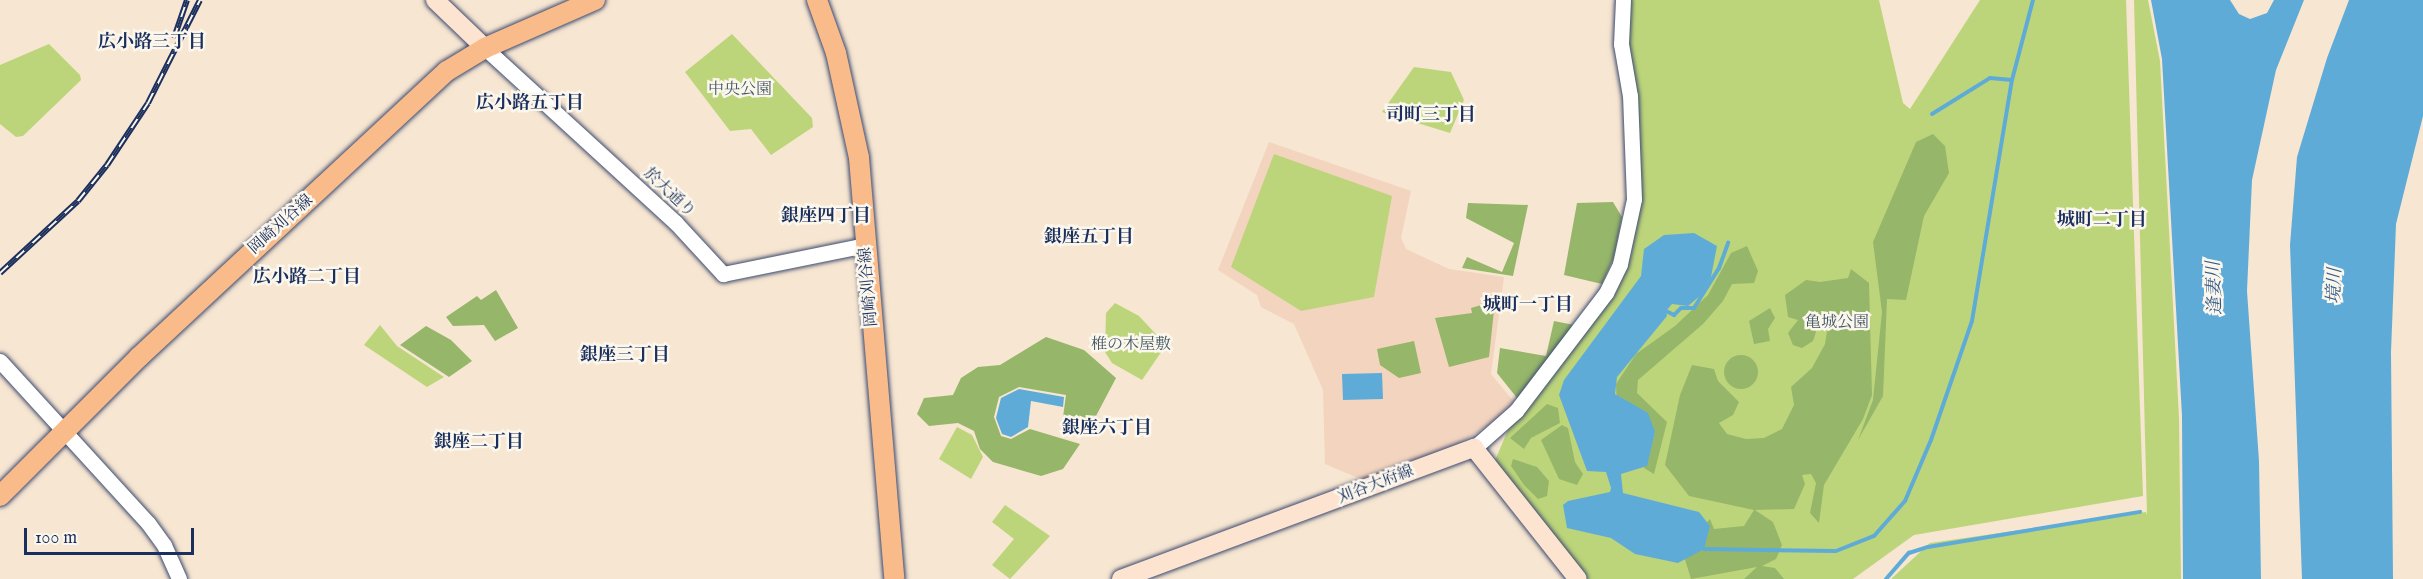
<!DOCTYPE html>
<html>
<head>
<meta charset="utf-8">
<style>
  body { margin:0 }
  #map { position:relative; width:2423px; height:579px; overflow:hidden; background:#f7e6d1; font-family:"IM FELL English","Noto Serif JP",serif }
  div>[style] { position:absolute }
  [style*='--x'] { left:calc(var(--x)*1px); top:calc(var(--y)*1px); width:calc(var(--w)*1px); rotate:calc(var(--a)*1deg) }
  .built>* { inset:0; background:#f3d4bf }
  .green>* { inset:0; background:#bdd57a }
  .forest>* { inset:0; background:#96b66a }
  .round { border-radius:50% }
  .water>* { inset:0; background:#5fabd8 }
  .stream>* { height:4px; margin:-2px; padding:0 2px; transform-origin:2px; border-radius:2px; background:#5fabd8 }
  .roads { filter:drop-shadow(0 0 2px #3c4a6f) drop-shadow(0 0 2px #3c4a6f) }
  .tertiary>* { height:15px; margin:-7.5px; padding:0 7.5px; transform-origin:7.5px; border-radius:7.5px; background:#fff }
  .secondary>* { height:18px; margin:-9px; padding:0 9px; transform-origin:9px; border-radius:9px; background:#fde4d1 }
  .primary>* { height:20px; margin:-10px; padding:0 10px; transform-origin:10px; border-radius:10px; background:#fabb8b }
  .rail>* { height:6px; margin-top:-3px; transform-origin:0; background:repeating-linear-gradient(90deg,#fbf7ec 0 11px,#1b2f5e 0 22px); box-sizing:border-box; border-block:2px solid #1b2f5e }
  span { translate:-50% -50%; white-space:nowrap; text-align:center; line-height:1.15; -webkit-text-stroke:5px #fbf7ec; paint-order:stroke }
  .park-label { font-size:16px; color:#445865 }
  .street-label { font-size:16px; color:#1b2f5e }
  .neighbourhood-label { font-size:18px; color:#1b2f5e; font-weight:700 }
  .water-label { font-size:18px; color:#335a89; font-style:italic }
  .scale { position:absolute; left:24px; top:528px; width:170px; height:27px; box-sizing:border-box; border:3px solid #1b2f5e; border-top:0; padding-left:8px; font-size:18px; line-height:21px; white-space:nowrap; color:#1b2f5e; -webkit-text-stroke:4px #fbf7ec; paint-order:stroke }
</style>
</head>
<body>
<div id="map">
  <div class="built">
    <div style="clip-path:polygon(1269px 142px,1411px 191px,1401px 238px,1406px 249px,1449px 269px,1504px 277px,1491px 374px,1514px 402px,1492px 423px,1453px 447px,1363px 480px,1325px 464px,1323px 390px,1294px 324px,1261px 307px,1257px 295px,1218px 270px)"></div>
  </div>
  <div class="green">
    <div style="clip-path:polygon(1629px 0,1879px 0,1903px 103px,1910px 109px,1980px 0,2126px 0,2143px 496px,1914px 535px,1853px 579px,1576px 579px,1491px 470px,1516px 411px,1606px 293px,1634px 199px,1621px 44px)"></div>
    <div style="clip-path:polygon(2134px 0,2148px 0,2160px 61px,2179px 418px,2181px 579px,1891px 579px,1930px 543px,2146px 512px,2147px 515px)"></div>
    <div style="clip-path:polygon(732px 34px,812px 118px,813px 127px,771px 155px,751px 129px,730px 131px,685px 72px)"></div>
    <div style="clip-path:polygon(49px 44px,80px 75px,81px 80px,23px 136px,16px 137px,0 124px,0 65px)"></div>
    <div style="clip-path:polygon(1414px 67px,1451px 72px,1464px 100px,1450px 133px,1382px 112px)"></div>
    <div style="clip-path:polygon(1274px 154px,1392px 196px,1374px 297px,1301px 311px,1231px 267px)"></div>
    <div style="clip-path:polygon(1115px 303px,1139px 316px,1166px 345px,1142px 380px,1112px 363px,1105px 352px,1106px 313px)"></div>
    <div style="clip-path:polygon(380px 325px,397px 346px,444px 377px,427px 387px,364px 345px)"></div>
    <div style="clip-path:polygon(957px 427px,972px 435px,983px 457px,971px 479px,939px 459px)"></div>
    <div style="clip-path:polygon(1005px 505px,1050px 536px,1010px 579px,992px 565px,1014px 539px,992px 522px)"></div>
  </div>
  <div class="forest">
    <div style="clip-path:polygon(1933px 134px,1945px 146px,1949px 173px,1924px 216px,1906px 300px,1887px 299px,1883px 396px,1858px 440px,1873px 400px,1882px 312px,1873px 242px,1916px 142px)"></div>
    <div style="clip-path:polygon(1613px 202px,1622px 217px,1614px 257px,1602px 284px,1564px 275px,1577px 203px)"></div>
    <div style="clip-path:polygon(1468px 203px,1528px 205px,1513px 276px,1462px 268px,1467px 257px,1502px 272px,1514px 243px,1466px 218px)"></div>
    <div style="clip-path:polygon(1747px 246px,1758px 271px,1754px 283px,1732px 284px,1723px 301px,1703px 324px,1638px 380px,1637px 393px,1667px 422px,1654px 474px,1644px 468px,1655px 433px,1617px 410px,1616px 384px,1636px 354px,1675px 326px,1708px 295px,1731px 253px)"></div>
    <div style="clip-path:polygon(1851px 269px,1869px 283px,1872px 395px,1863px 419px,1824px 485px,1819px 523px,1810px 513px,1816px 483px,1811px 474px,1802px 475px,1805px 484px,1794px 509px,1755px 510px,1773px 522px,1782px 545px,1776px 559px,1762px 566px,1775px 568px,1784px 579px,1744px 579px,1757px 567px,1691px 579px,1682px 550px,1698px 532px,1710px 519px,1714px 529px,1744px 526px,1754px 510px,1689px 496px,1665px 465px,1680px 395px,1692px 365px,1714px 369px,1718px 381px,1739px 402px,1733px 415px,1719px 423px,1727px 434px,1746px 439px,1764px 438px,1782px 429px,1794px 405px,1791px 387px,1812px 368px,1825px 344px,1828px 325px,1811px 322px,1816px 332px,1813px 341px,1802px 348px,1793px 345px,1788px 333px,1798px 320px,1788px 317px,1785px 295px,1806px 280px,1820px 282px,1848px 278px)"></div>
    <div style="clip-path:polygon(496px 290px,518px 328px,495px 341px,484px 325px,453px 326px,446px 317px,477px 296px,481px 300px)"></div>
    <div style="clip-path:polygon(1495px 301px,1489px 357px,1449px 367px,1435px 318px,1472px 313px,1471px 308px)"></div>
    <div style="clip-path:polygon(1770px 308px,1775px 318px,1768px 329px,1770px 341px,1754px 344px,1749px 321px)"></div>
    <div style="clip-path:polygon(1554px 321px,1574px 325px,1517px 398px,1497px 373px,1500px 348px,1546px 356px)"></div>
    <div style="clip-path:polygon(426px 326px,451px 340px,472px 361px,449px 377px,400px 345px)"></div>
    <div style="clip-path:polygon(1046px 337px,1084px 350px,1116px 378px,1087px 433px,1063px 417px,1066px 395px,1019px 387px,999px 397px,994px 417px,1001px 436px,1011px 439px,1030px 429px,1080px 444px,1063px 469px,1041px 476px,993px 462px,980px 449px,974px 431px,958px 423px,929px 426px,917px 414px,924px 398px,953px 395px,961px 378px,978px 367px,1000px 365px)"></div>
    <div style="clip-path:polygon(1414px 341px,1421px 373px,1399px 378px,1380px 365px,1377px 349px)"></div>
    <div class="round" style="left:1724px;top:355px;width:34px;height:34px"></div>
    <div style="clip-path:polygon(1547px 404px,1558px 408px,1560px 423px,1531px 438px,1524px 449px,1510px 438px)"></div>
    <div style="clip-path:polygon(1562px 425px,1568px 428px,1575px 462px,1583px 474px,1577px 485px,1559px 479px,1541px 440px)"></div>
    <div style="clip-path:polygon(1513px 459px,1537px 467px,1549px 481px,1547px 496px,1538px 499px,1524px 485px,1511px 466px)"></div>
  </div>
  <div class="water">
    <div style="clip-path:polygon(2151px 0,2230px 0,2239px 14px,2250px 19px,2267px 13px,2274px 0,2304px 0,2276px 70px,2252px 180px,2247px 291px,2259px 461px,2261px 579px,2183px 579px,2182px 416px,2162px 59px)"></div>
    <div style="clip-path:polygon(2349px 0,2423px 0,2423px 116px,2396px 224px,2391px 352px,2393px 579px,2302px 579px,2290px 245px,2297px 157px,2327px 58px)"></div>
    <div style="clip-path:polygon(1694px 233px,1717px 246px,1711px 277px,1701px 295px,1688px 306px,1672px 304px,1666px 311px,1667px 316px,1617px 377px,1615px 394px,1648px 413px,1655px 432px,1647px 466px,1621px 474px,1623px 493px,1699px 512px,1710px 526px,1704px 549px,1678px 563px,1635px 554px,1611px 538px,1567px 528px,1563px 505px,1568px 501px,1610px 492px,1611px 488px,1606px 472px,1587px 471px,1559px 395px,1564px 380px,1641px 276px,1644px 249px,1664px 235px)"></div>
    <div style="clip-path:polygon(1382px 373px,1383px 399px,1343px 400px,1342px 374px)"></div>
    <div style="clip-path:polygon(1019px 389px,1064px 397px,1063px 407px,1031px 401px,1028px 427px,1011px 437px,1002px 434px,996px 418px,1001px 398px)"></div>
  </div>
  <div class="stream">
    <div style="--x:1932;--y:114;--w:68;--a:-31.8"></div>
    <div style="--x:1990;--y:78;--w:22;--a:5"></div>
    <div style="--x:1666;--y:311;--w:9;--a:27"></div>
    <div style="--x:1674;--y:315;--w:10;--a:-45"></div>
    <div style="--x:1681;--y:308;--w:13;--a:0"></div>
    <div style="--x:1694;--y:308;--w:47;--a:-58"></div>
    <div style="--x:1719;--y:268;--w:27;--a:-70"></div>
    <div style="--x:1704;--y:549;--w:131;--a:0.9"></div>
    <div style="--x:1836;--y:551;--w:41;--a:-21.5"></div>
    <div style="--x:1874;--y:536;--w:47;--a:-48.5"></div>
    <div style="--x:1905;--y:501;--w:66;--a:-66.9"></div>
    <div style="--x:1931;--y:440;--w:126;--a:-71"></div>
    <div style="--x:1972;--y:321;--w:244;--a:-80.6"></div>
    <div style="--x:2012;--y:80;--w:83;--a:-75.3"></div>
    <div style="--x:1886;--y:579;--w:35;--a:-49"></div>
    <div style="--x:1909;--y:553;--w:20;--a:-18"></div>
    <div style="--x:1928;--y:547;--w:215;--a:-9.4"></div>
  </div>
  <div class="roads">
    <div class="tertiary">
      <div style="--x:485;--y:48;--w:258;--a:42.5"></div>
      <div style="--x:675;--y:222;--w:71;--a:47.3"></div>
      <div style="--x:723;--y:274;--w:145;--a:-11.5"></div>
      <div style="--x:0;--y:361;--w:219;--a:47.6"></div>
      <div style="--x:148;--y:523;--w:27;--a:54"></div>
      <div style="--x:164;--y:545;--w:37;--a:66"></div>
      <div style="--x:1474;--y:448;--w:56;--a:-41.4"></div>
      <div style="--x:1516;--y:411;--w:148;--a:-52.7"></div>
      <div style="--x:1606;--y:293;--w:32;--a:-64"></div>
      <div style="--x:1620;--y:264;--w:66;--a:-77.8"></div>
      <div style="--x:1634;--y:199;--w:103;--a:-92.2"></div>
      <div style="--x:1630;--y:96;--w:53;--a:-99.8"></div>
      <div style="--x:1621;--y:44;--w:44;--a:-87.4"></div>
    </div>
    <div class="secondary">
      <div style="--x:435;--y:0;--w:69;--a:43.8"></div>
      <div style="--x:1121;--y:579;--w:377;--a:-20.4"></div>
      <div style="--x:1474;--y:448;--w:167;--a:51.6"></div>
    </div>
    <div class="primary">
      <div style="--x:817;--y:0;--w:56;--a:70.3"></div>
      <div style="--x:836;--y:53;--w:107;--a:77.6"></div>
      <div style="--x:859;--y:158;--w:422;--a:85.2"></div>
      <div style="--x:0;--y:496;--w:197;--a:-45"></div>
      <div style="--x:139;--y:357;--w:420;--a:-42.9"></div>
      <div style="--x:447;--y:71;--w:44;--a:-31.2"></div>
      <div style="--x:485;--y:48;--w:120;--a:-23.6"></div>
    </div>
  </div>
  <div class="rail">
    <div style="--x:174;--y:38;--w:40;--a:-71.1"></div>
    <div style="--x:0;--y:273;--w:106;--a:-42.7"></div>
    <div style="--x:78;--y:201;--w:46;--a:-51.1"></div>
    <div style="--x:107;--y:165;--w:74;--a:-56.5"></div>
    <div style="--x:148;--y:103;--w:115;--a:-63.2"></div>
  </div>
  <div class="park-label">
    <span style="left:740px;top:90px">中央公園</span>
    <span style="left:1837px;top:323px">亀城公園</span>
    <span style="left:1131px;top:345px">椎の木屋敷</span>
  </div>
  <div class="street-label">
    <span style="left:669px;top:193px;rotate:43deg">於大通り</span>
    <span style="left:281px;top:225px;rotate:-42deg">岡崎刈谷線</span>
    <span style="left:869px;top:287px;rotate:-95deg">岡崎刈谷線</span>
    <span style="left:1376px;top:485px;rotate:-21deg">刈谷大府線</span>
  </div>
  <div class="neighbourhood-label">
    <span style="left:152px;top:43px">広小路三丁目</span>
    <span style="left:530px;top:104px">広小路五丁目</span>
    <span style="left:1431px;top:116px">司町三丁目</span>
    <span style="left:826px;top:217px">銀座四丁目</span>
    <span style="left:2102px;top:221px">城町二丁目</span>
    <span style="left:1089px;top:238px">銀座五丁目</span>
    <span style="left:307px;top:278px">広小路二丁目</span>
    <span style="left:1528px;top:306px">城町一丁目</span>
    <span style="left:625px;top:356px">銀座三丁目</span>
    <span style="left:1107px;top:429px">銀座六丁目</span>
    <span style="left:479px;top:443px">銀座二丁目</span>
  </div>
  <div class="water-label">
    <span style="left:2336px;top:286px;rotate:-88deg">境川</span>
    <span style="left:2216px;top:288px;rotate:-92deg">逢妻川</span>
  </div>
  <div class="scale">100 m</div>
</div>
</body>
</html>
